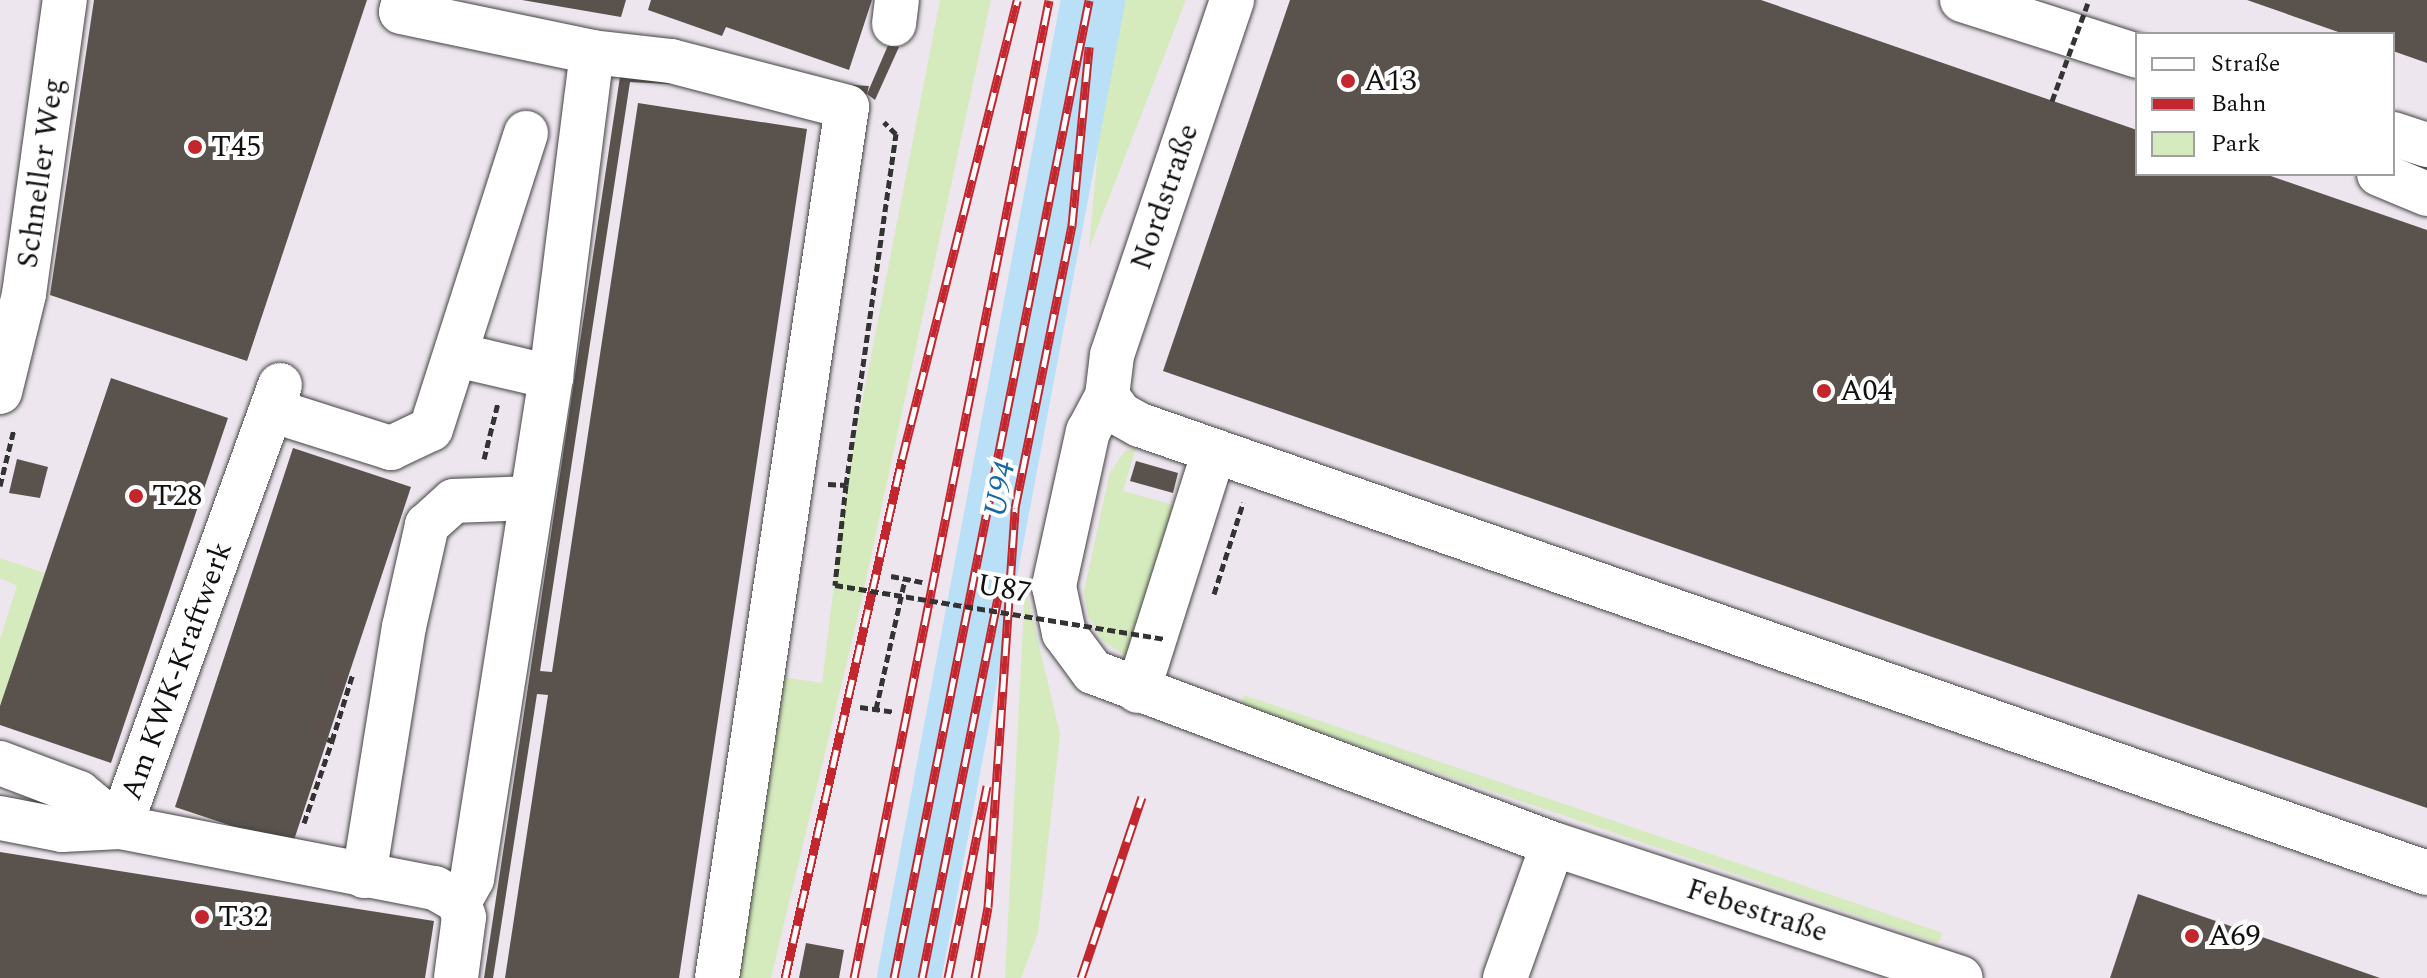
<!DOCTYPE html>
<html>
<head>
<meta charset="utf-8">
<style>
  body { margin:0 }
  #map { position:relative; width:2427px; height:978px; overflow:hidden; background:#fffdf5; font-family:Spectral,serif }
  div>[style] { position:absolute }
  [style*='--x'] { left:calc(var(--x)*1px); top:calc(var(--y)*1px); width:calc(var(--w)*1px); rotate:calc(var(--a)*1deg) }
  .industrial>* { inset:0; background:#eee6ef }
  .green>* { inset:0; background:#d5ebbd }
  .river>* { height:64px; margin:-32px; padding:0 32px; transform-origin:32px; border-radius:32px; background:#b9e0f7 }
  .building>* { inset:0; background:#5a524d }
  .path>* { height:5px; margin-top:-2.5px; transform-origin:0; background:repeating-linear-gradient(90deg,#333 0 8px,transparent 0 12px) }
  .roads { filter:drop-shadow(0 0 2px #444) drop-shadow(0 0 2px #444) }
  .minor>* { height:44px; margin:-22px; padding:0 22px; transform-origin:22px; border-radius:22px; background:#fff }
  .rail>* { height:9px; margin-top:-4.5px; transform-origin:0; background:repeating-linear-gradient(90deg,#fff 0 18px,#c4262e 0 36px); box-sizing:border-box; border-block:2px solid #c4262e }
  .path-bridge>* { height:5px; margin-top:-2.5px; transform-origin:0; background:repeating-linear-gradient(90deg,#333 0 8px,transparent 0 12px) }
  .dots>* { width:22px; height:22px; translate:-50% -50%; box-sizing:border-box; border:4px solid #fff; border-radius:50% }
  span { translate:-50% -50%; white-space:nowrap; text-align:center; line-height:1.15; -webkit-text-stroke:8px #fff; paint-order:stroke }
  .poi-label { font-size:30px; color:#111 }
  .left { translate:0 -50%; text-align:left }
  .street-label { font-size:30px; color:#111 }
  .water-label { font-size:32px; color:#1768a6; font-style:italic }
  .legend { position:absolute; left:2135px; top:32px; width:260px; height:144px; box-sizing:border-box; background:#fff; border:2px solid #a0a0a0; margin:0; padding:10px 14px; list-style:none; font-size:24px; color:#111 }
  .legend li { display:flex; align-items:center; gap:16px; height:40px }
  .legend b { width:40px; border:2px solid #a0a0a0 }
</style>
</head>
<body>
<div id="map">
  <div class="industrial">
    <div style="clip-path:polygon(evenodd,0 0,2427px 0,2427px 978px,0 978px,0 0,2137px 34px,2393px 34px,2393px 174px,2137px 174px,2137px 34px)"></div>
  </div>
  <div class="green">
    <div style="clip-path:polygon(940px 0,991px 0,861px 603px,771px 978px,735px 978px,782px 677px,822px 683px,846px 485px)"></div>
    <div style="clip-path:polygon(1105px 0,1186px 0,1089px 249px,1103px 91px)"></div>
    <div style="clip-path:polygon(1136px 448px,1123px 491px,1181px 507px,1127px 657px,1103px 641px,1088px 616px,1084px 591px,1110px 472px,1125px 451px)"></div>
    <div style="clip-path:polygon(0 558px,45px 573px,0 706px,0 639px,17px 586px,0 578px)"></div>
    <div style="clip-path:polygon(1025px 586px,1060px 734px,1038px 933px,1021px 978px,1005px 978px)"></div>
    <div style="clip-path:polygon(1244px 695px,1943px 933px,1938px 943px,1241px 706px)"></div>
  </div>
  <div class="river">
    <div style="--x:909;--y:978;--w:995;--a:-79.34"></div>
  </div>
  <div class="building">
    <div style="clip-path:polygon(94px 0,367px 0,247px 361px,50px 295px)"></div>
    <div style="clip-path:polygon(522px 0,626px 0,621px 17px)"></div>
    <div style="clip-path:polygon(651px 0,872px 0,849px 70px,726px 27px,722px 36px,648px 10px)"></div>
    <div style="clip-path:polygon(1290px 0,1761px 0,2137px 130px,2137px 174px,2265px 174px,2427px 230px,2427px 808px,1163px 371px)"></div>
    <div style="clip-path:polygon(2247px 0,2427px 0,2427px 63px,2393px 51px,2393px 34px,2344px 34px)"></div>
    <div style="clip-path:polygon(889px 43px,899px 47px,875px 100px,867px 94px)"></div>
    <div style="clip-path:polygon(621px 70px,869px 86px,867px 94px,630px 82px,540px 671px,552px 672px,638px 103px,807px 129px,679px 978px,505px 978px,548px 695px,537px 694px,493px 978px,484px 978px)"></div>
    <div style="clip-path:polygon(111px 378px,228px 418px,111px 763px,0 725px,0 706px)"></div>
    <div style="clip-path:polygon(293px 448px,411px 487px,292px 846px,175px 807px)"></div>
    <div style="clip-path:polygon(17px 459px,48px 467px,40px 498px,9px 493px)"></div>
    <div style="clip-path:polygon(1136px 461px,1178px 473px,1173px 493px,1130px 481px)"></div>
    <div style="clip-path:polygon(0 852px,434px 921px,425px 978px,0 978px)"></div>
    <div style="clip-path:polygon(2138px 894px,2380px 978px,2110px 978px)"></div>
    <div style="clip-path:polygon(806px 943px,844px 950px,839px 978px,799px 978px)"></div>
  </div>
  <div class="path">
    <div style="--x:484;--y:459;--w:58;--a:-76"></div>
    <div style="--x:828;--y:484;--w:18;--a:3"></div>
    <div style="--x:846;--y:485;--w:101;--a:96.3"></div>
    <div style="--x:846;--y:485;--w:355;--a:-81.9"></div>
    <div style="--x:896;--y:134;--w:17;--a:-135"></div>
    <div style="--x:0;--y:486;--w:59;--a:-76.2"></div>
    <div style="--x:891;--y:576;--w:32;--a:11"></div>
    <div style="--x:1214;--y:594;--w:96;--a:-72.3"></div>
    <div style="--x:860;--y:707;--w:35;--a:8"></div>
    <div style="--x:876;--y:709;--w:133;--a:-77.4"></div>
    <div style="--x:332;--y:741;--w:71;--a:-72.8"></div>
    <div style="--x:304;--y:823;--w:87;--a:-71.1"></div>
    <div style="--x:332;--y:741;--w:5;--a:-158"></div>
  </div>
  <div class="roads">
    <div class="minor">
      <div style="--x:404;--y:0;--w:12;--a:104"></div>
      <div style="--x:401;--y:12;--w:195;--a:11.8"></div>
      <div style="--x:592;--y:52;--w:328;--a:97.2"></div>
      <div style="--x:551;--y:377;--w:508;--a:98.94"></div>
      <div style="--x:472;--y:879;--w:26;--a:119"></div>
      <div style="--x:1962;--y:0;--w:184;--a:17.7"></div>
      <div style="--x:894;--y:24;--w:24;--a:-83"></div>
      <div style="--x:592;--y:52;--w:80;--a:6.5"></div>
      <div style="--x:671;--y:61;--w:182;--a:14.6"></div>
      <div style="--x:847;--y:107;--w:881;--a:98.49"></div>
      <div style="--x:2393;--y:134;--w:36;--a:18"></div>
      <div style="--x:2379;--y:174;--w:52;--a:22.6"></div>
      <div style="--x:457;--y:355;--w:97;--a:13.2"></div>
      <div style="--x:0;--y:392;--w:101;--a:-76.2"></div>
      <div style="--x:24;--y:294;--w:297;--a:-82.1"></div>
      <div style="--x:1107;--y:396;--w:22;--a:54"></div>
      <div style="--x:1120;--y:414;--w:23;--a:29"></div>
      <div style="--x:1140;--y:425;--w:1363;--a:19.19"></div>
      <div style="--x:1107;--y:396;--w:40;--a:118"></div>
      <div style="--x:1088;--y:431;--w:159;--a:102.4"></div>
      <div style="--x:1054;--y:586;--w:48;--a:78"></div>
      <div style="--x:1064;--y:633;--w:49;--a:53.4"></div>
      <div style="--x:1093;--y:672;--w:491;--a:20.5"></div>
      <div style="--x:1553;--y:844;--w:429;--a:18.2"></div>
      <div style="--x:1107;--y:396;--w:41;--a:-83"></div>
      <div style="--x:1112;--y:355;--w:375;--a:-71.3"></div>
      <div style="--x:271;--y:410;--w:126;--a:17.6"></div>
      <div style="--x:391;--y:448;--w:44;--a:-25.4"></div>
      <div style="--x:431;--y:429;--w:311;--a:-72.2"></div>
      <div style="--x:1138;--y:691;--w:252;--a:-72.4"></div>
      <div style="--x:0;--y:763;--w:85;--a:20.8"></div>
      <div style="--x:79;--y:793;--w:53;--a:39.7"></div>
      <div style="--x:0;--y:818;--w:63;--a:11"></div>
      <div style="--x:62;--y:830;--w:58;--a:-3"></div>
      <div style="--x:120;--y:827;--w:321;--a:11"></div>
      <div style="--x:435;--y:888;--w:28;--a:30"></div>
      <div style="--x:459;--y:902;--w:16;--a:72"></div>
      <div style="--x:464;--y:917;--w:62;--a:97.5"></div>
      <div style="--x:120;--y:827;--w:470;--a:-70.1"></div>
      <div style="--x:364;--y:876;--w:252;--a:-80.9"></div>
      <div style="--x:404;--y:627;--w:105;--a:-77.3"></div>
      <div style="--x:427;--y:525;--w:36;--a:-42"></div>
      <div style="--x:454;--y:501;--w:77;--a:-2.2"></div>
      <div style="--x:1505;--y:978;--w:142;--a:-70.3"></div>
    </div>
  </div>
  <div class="rail">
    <div style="--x:785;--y:978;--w:532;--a:-77.3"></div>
    <div style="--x:902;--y:459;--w:473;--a:-75.9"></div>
    <div style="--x:854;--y:978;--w:997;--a:-78.72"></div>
    <div style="--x:894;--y:978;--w:997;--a:-78.72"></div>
    <div style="--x:922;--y:978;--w:404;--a:-78.7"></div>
    <div style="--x:948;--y:978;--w:196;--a:-78.5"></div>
    <div style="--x:975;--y:978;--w:72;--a:-79.6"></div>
    <div style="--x:988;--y:907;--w:400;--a:-86.1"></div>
    <div style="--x:1015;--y:508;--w:289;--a:-78.6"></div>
    <div style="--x:1072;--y:225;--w:179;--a:-84.5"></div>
    <div style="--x:1081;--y:978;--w:191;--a:-71.4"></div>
  </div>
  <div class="path-bridge">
    <div style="--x:2052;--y:101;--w:108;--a:-69.9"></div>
    <div style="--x:835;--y:585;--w:335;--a:9.3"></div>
  </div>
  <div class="dots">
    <div style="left:1348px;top:81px;background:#c4262e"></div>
    <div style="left:195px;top:147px;background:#c4262e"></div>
    <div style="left:1824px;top:391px;background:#c4262e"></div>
    <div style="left:136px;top:496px;background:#c4262e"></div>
    <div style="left:202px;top:917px;background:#c4262e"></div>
    <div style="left:2192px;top:936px;background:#c4262e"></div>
  </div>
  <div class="poi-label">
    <span class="left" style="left:1364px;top:81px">A13</span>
    <span class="left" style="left:211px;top:147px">T45</span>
    <span class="left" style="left:1840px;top:391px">A04</span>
    <span class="left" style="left:152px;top:496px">T28</span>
    <span class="left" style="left:218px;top:917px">T32</span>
    <span class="left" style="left:2208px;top:936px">A69</span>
  </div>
  <div class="street-label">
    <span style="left:41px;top:173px;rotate:-82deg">Schneller Weg</span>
    <span style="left:1165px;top:197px;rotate:-71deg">Nordstraße</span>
    <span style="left:1004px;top:589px;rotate:10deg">U87</span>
    <span style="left:177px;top:671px;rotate:-70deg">Am KWK-Kraftwerk</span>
    <span style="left:1757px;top:911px;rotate:18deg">Febestraße</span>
  </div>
  <div class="water-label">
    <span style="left:1001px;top:489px;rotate:-79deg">U94</span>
  </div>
  <ul class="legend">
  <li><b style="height:10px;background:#fff"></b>Straße</li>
  <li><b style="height:10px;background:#c4262e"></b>Bahn</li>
  <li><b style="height:22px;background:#d5ebbd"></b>Park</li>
  </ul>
</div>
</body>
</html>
